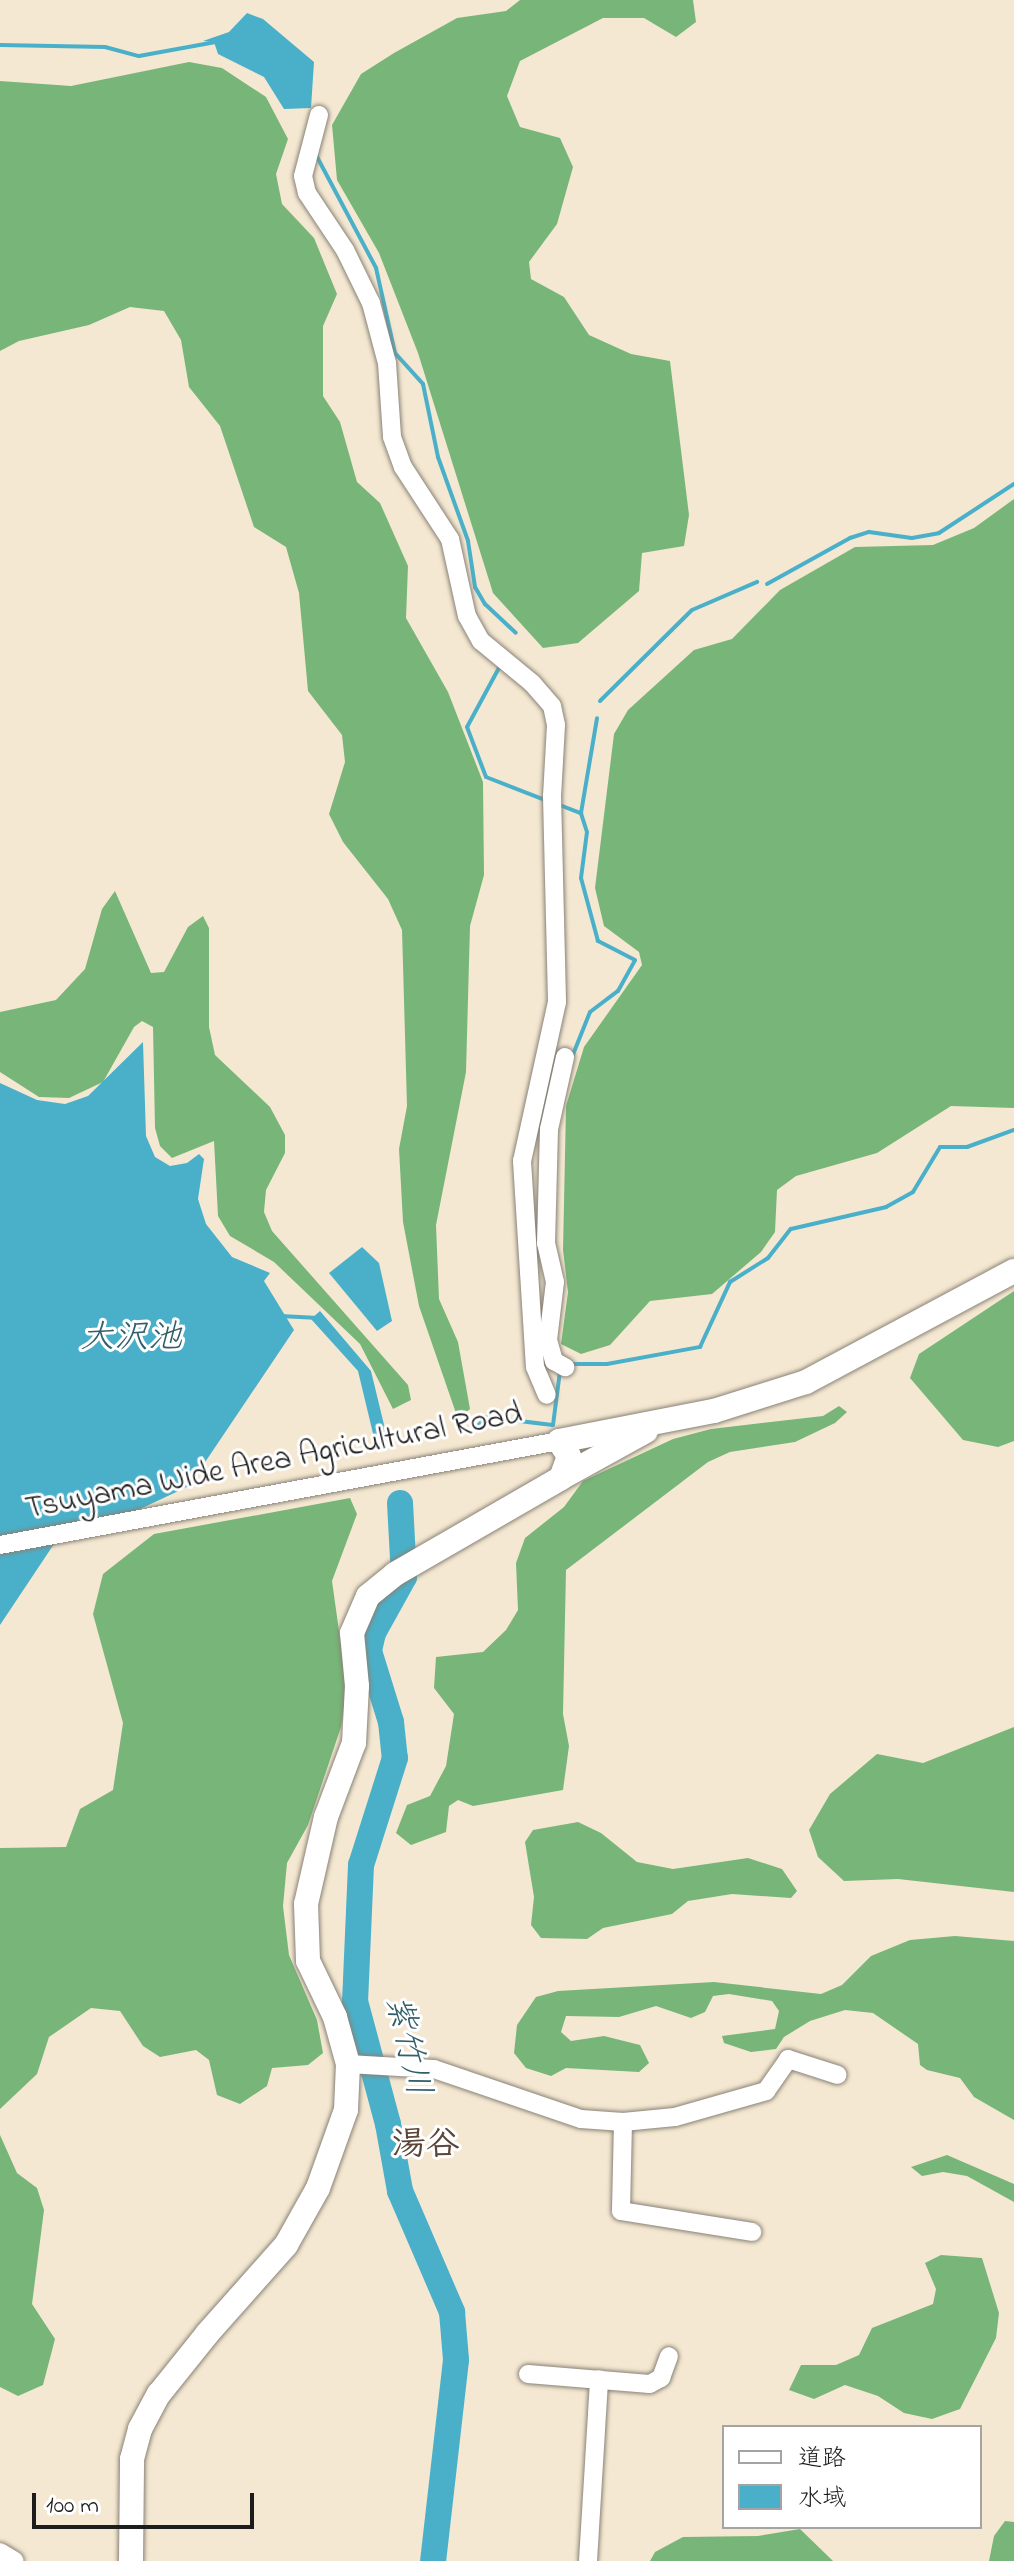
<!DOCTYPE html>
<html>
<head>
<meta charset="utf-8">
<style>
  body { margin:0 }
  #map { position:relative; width:1014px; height:2561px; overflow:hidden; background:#f5e8d2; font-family:"Indie Flower","Klee One",sans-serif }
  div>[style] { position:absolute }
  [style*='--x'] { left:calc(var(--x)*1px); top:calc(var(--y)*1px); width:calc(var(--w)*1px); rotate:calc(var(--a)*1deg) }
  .forest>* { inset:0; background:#77b678 }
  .water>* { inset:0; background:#4ab0c9 }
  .stream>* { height:4px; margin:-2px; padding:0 2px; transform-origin:2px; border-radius:2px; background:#4ab0c9 }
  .river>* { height:26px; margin:-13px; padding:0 13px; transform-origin:13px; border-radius:13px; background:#4ab0c9 }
  .roads { filter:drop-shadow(0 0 2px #888277) drop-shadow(0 0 2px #888277) }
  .minor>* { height:18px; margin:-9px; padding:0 9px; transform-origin:9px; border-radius:9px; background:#fff }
  .major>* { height:24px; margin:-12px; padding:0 12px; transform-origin:12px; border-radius:12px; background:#fff }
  span { translate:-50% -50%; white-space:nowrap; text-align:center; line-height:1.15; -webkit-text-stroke:6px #fff; paint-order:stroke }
  .street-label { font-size:32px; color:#1c1c1c }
  .water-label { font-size:34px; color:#315f6a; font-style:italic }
  .neighbourhood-label { font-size:34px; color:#5c463a; font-weight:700 }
  .legend { position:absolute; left:722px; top:2425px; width:260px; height:104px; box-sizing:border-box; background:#fff; border:2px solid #a4a4a4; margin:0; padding:10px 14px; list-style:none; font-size:24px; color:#1c1c1c }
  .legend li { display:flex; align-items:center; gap:16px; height:40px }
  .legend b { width:40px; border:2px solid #a4a4a4 }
  .scale { position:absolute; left:32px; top:2493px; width:222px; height:36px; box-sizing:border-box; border:4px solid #1c1c1c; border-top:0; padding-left:10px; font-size:24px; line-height:28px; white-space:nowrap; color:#1c1c1c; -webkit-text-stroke:6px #fff; paint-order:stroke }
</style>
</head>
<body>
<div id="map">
  <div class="forest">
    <div style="clip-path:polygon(520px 0,693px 0,696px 22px,676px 37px,644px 18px,603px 18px,520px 61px,507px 96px,520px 127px,560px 138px,573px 167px,557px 224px,529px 262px,531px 279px,564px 297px,589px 335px,631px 354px,670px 361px,689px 515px,684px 546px,642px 553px,639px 591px,578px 643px,543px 648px,493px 593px,418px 353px,379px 253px,337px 180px,332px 125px,361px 74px,394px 53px,457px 18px,506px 11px)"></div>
    <div style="clip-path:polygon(189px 62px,222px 68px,266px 97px,288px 139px,276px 174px,282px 204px,314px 238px,337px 294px,323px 326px,323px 396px,340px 422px,357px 482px,380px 503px,408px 566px,406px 618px,448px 692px,483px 782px,484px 875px,470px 926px,466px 1072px,436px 1225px,439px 1299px,458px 1342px,470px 1409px,458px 1419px,419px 1306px,403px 1222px,399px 1149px,407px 1106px,402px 930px,388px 899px,343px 842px,329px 814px,345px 762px,342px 735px,308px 691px,299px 593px,286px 547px,254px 527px,220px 426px,189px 387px,181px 340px,164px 311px,130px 307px,89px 325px,19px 341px,0 351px,0 81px,71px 86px)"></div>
    <div style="clip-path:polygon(1014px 499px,1014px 1108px,951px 1106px,877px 1153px,796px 1176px,777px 1190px,775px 1232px,761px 1252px,712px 1294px,650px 1301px,610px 1345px,581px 1354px,561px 1344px,568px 1292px,563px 1250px,566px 1106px,584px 1047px,642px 965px,639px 952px,604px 926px,595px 888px,614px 734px,628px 710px,694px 650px,732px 639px,780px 590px,855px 547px,933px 545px,974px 528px)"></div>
    <div style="clip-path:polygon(115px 891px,151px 973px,164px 972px,188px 927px,203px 916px,209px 928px,209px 1027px,215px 1055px,270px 1107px,285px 1135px,285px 1153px,266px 1190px,264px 1212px,272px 1231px,408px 1385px,411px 1400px,393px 1409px,360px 1344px,274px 1262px,230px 1236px,218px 1216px,214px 1141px,172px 1158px,160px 1146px,155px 1128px,153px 1027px,142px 1021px,134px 1027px,103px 1082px,69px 1098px,39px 1097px,0 1072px,0 1012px,56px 1000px,85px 969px,102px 909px)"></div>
    <div style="clip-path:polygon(1014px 1291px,1014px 1441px,998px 1447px,963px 1440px,910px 1378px,919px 1354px)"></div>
    <div style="clip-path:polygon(839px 1406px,847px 1412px,835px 1423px,795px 1442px,730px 1452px,708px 1462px,566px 1570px,563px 1714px,569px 1746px,563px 1790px,473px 1806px,458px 1800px,449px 1806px,446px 1832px,411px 1845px,396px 1833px,407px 1805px,430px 1796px,446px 1766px,454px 1714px,434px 1688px,436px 1657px,483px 1652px,506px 1630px,518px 1610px,516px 1563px,525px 1538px,564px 1507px,583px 1481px,673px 1439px,711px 1429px,823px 1416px)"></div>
    <div style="clip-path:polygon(350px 1498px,357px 1514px,332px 1581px,347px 1688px,341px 1727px,308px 1825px,287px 1863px,283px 1906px,289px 1955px,317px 2020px,323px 2053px,308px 2065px,272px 2068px,267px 2086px,240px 2104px,217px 2095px,209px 2060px,196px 2050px,160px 2057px,143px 2046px,120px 2011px,91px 2008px,49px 2037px,37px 2074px,0 2109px,0 1848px,66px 1847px,80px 1809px,113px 1790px,123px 1723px,93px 1614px,103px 1574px,154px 1534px)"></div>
    <div style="clip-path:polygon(1014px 1727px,1014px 1892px,898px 1879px,844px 1881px,818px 1857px,809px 1830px,830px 1794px,877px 1754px,923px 1763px)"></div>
    <div style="clip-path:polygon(578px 1822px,601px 1833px,637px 1862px,673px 1869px,748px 1858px,782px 1869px,797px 1891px,791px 1898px,732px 1894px,688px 1901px,672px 1914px,603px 1928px,587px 1939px,541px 1938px,531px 1925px,534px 1897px,525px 1842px,533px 1830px)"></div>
    <div style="clip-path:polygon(955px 1936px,1014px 1941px,1014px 2120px,974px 2097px,960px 2078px,927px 2070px,920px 2065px,918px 2044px,873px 2013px,845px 2010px,810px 2021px,784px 2037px,776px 2049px,751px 2052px,724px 2043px,722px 2036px,775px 2029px,779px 2011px,772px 2001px,729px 1994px,713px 1996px,705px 2012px,691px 2018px,656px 2006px,619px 2017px,566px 2016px,561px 2032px,571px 2041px,604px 2036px,640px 2045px,649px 2063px,639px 2072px,566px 2068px,551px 2076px,526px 2068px,514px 2053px,517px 2025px,536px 1997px,558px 1991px,714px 1982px,821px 1994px,842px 1985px,871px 1956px,910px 1940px)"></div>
    <div style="clip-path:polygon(0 2135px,17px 2173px,37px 2188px,44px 2210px,32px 2304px,55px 2339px,43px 2385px,18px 2396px,0 2387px)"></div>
    <div style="clip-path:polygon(947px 2155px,1014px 2184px,1014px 2202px,967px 2176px,943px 2172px,922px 2176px,911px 2167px)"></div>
    <div style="clip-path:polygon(941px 2255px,982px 2258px,999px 2313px,996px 2338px,960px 2409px,932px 2419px,904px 2413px,878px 2396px,845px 2385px,814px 2399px,789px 2390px,801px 2365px,836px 2365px,859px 2355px,872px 2328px,933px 2304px,936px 2289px,925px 2263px)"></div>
    <div style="clip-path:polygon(1005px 2521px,1014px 2522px,1014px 2561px,989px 2561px,994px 2536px)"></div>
    <div style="clip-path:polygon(800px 2529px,833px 2561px,650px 2561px,655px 2552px,683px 2537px,758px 2536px)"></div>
  </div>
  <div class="water">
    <div style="clip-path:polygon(247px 13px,263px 19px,314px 62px,311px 108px,284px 109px,264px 77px,218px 54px,214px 42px,203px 41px,229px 32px)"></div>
    <div style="clip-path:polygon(143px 1042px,146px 1136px,155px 1157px,170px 1166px,187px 1163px,199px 1154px,204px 1159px,198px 1199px,206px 1224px,232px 1257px,270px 1273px,264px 1281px,294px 1330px,189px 1486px,136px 1511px,66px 1526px,0 1625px,0 1083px,37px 1100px,65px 1104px,88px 1096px)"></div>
    <div style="clip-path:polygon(362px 1247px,379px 1263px,392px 1321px,377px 1331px,329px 1273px)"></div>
    <div style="clip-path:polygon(320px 1311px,371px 1371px,387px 1437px,393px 1442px,376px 1446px,358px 1371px,311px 1319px)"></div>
  </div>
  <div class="stream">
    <div style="--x:0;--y:45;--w:105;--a:1.1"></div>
    <div style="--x:105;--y:47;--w:35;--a:15"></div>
    <div style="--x:139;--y:56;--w:78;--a:-10.3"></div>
    <div style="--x:316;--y:155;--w:128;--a:62"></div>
    <div style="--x:376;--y:268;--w:87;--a:77.4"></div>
    <div style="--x:395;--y:353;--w:42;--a:47.9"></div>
    <div style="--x:423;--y:384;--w:75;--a:78.4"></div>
    <div style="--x:438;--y:457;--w:89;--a:70.3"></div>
    <div style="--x:468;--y:541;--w:47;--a:81.3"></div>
    <div style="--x:475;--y:587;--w:20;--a:60"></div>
    <div style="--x:485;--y:604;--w:42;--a:43.1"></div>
    <div style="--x:767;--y:584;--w:95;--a:-29"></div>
    <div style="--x:850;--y:538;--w:20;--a:-18"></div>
    <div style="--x:869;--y:532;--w:43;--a:7.9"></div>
    <div style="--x:912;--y:538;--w:27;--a:-10"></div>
    <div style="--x:939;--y:533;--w:90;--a:-33.2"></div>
    <div style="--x:500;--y:666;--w:69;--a:118.4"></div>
    <div style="--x:467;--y:727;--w:53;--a:69.2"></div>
    <div style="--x:486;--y:777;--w:63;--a:21.3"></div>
    <div style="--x:600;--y:701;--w:129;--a:-44.7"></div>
    <div style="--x:692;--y:610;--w:71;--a:-23.3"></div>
    <div style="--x:557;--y:804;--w:26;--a:21"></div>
    <div style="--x:572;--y:1057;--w:48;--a:-68.2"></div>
    <div style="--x:590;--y:1012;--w:35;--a:-37"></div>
    <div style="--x:618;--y:991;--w:35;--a:-61"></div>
    <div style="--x:635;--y:960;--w:42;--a:-152.8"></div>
    <div style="--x:598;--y:941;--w:65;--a:-105.1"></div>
    <div style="--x:581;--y:878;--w:46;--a:-82.6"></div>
    <div style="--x:587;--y:832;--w:20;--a:-108"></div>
    <div style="--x:581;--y:813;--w:96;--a:-80.4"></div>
    <div style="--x:280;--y:1316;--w:39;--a:3"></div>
    <div style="--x:572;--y:1364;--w:35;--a:0"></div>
    <div style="--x:607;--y:1364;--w:95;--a:-10.4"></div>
    <div style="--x:700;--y:1347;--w:72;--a:-65.2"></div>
    <div style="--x:730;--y:1282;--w:45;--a:-32.3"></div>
    <div style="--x:768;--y:1258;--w:37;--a:-52"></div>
    <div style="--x:791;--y:1229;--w:98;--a:-13"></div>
    <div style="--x:886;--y:1207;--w:31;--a:-29"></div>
    <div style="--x:913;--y:1192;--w:52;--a:-59"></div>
    <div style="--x:940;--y:1147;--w:27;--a:0"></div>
    <div style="--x:967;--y:1147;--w:50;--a:-19.9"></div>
    <div style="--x:474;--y:1430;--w:18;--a:-47"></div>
    <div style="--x:486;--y:1417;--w:67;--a:6.8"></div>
    <div style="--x:553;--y:1425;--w:54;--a:-82.6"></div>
  </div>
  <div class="river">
    <div style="--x:400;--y:1503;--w:74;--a:86.9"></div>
    <div style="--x:404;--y:1577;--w:64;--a:119"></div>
    <div style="--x:373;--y:1633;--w:18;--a:103"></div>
    <div style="--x:369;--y:1651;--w:74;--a:72.8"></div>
    <div style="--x:391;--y:1722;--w:36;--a:84"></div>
    <div style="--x:395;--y:1758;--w:112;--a:107.6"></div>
    <div style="--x:361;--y:1865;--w:136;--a:92.5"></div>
    <div style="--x:355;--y:2001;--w:127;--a:75"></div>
    <div style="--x:388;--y:2124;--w:68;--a:79.8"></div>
    <div style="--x:400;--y:2191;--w:132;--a:66.7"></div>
    <div style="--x:452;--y:2312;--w:48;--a:85.2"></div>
    <div style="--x:456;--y:2360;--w:202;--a:96.5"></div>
  </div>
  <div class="roads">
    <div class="minor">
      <div style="--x:319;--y:115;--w:63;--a:104.7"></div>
      <div style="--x:303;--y:176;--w:17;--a:77"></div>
      <div style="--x:307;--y:193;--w:69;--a:56.3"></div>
      <div style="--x:345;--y:250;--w:59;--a:63.9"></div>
      <div style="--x:371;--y:303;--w:62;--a:75.1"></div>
      <div style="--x:387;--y:363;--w:74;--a:86.1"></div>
      <div style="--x:392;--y:437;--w:32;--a:70"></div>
      <div style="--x:403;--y:467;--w:86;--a:56.9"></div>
      <div style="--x:450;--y:539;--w:79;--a:77.6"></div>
      <div style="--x:467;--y:616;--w:29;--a:61"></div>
      <div style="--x:481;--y:641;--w:66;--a:39.5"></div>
      <div style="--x:532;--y:683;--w:30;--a:49"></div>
      <div style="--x:552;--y:706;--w:19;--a:78"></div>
      <div style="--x:556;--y:725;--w:71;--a:93.2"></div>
      <div style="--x:552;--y:796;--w:206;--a:88.6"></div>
      <div style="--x:557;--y:1002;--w:163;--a:102.4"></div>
      <div style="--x:522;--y:1161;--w:206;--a:86.4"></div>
      <div style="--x:535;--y:1367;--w:30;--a:67"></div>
      <div style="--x:565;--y:1057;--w:74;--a:102.5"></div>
      <div style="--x:549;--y:1129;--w:114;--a:91.5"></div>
      <div style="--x:546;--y:1243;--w:40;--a:77"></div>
      <div style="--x:555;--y:1282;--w:58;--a:96.9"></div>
      <div style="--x:548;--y:1340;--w:22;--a:74"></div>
      <div style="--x:554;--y:1361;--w:13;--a:29"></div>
      <div style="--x:0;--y:1545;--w:569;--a:-10.54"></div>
      <div style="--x:348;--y:2064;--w:86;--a:3.3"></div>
      <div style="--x:434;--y:2069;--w:155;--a:18.8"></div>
      <div style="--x:581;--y:2119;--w:42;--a:4.1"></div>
      <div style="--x:623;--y:2122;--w:52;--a:-5.5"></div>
      <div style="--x:675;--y:2117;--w:95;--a:-15.9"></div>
      <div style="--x:766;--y:2091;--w:39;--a:-55"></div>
      <div style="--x:788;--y:2059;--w:52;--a:17.7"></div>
      <div style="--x:623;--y:2122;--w:89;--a:91.3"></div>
      <div style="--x:621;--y:2211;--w:133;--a:9.1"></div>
      <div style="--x:528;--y:2374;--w:122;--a:4.7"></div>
      <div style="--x:650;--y:2384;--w:13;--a:-29"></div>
      <div style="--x:661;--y:2378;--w:23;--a:-70"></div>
      <div style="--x:0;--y:2552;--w:17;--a:31"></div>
      <div style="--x:588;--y:2561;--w:182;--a:-86.5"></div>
    </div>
    <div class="major">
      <div style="--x:561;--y:1478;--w:97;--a:-28.9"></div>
      <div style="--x:131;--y:2561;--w:102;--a:-89.4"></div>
      <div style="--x:132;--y:2459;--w:31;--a:-75"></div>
      <div style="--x:140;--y:2429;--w:40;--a:-62"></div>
      <div style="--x:159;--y:2394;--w:77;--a:-51.3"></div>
      <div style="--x:207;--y:2334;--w:119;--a:-48.4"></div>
      <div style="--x:286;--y:2245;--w:65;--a:-60.7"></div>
      <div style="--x:318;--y:2188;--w:83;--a:-70.3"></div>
      <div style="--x:346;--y:2110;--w:46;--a:-87.5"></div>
      <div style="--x:348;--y:2064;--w:49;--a:-105.5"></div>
      <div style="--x:335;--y:2017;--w:62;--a:-115.7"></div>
      <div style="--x:308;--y:1961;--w:57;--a:-92"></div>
      <div style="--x:306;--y:1904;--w:89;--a:-77.1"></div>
      <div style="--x:326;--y:1817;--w:79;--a:-69.3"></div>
      <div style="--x:354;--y:1743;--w:57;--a:-87"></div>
      <div style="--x:357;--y:1686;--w:53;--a:-95.4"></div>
      <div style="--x:352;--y:1633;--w:40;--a:-66.6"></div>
      <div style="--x:368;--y:1596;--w:35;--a:-39"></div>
      <div style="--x:395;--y:1574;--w:192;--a:-30"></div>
      <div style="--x:561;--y:1478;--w:23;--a:-70"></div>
      <div style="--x:569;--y:1456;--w:18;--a:-124"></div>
      <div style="--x:559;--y:1441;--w:158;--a:-11"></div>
      <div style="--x:714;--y:1411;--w:96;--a:-17.5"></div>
      <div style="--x:806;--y:1382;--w:236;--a:-28.1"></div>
    </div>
  </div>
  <div class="street-label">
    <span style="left:274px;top:1463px;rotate:-11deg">Tsuyama Wide Area Agricultural Road</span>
  </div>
  <div class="water-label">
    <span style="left:131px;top:1340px">大沢池</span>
    <span style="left:406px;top:2046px;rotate:77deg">紫竹川</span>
  </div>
  <div class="neighbourhood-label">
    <span style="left:426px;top:2147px">湯谷</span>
  </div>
  <ul class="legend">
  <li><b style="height:10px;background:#fff"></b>道路</li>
  <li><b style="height:22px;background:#4ab0c9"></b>水域</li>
  </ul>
  <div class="scale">100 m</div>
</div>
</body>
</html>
